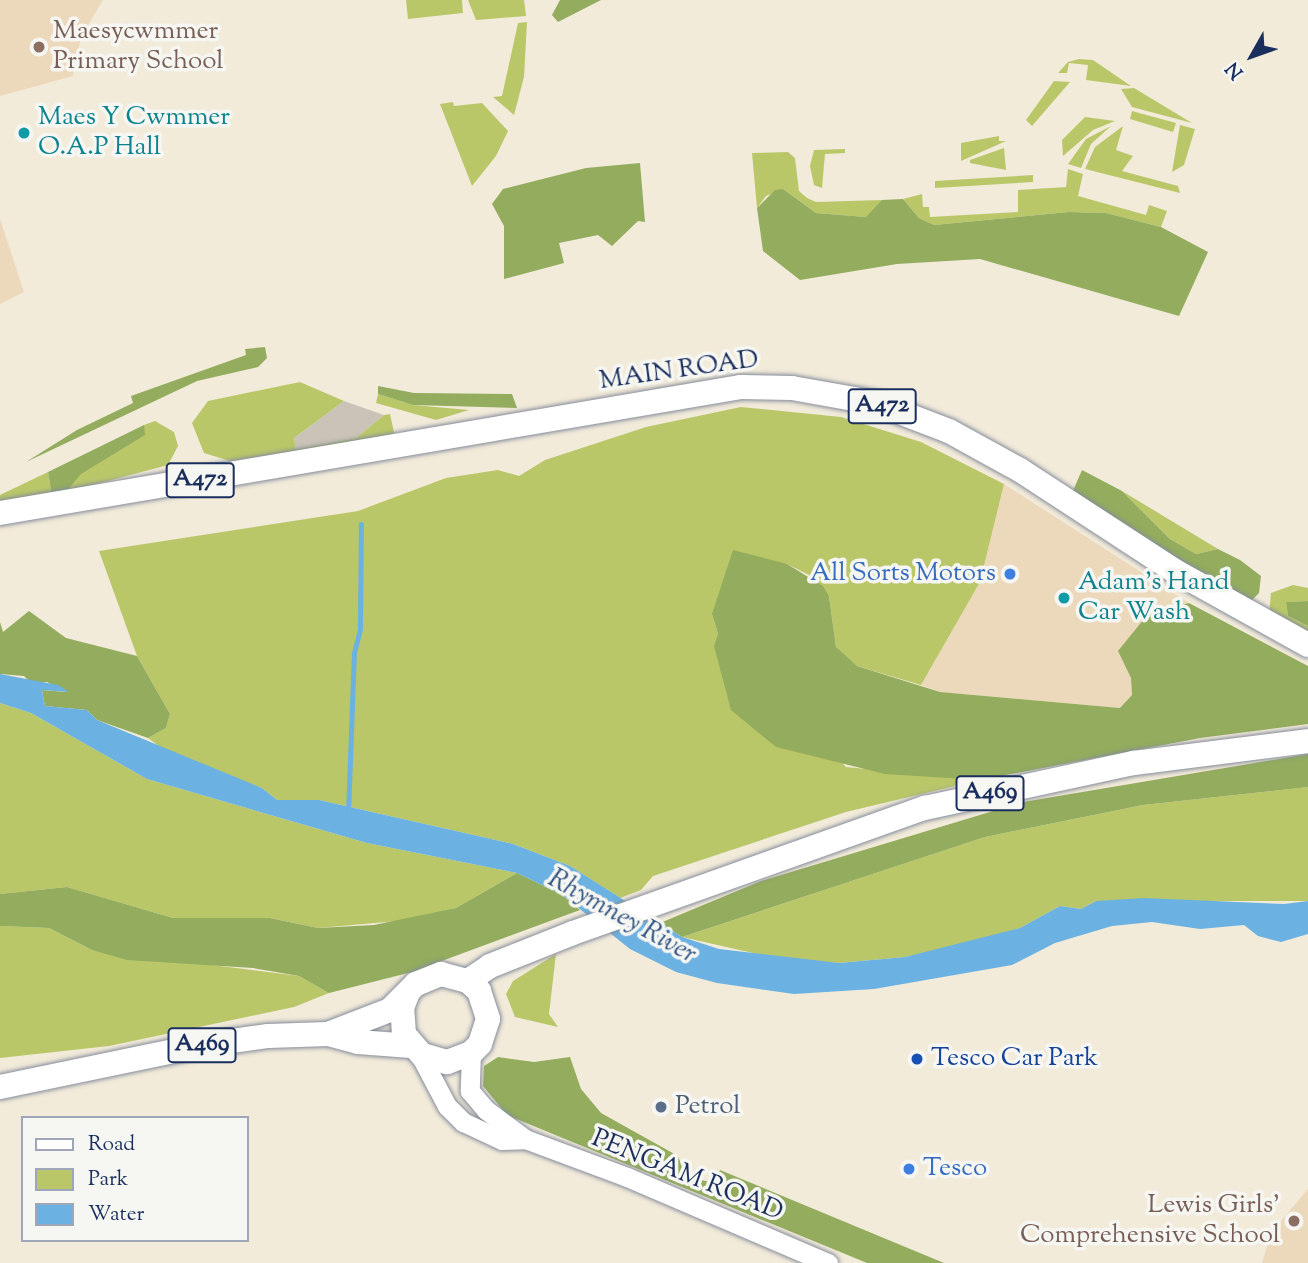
<!DOCTYPE html>
<html>
<head>
<meta charset="utf-8">
<style>
  body { margin:0 }
  #map { position:relative; width:1308px; height:1263px; overflow:hidden; background:#f2ebda; font-family:"Sorts Mill Goudy",serif }
  div>[style] { position:absolute }
  [style*='--x'] { left:calc(var(--x)*1px); top:calc(var(--y)*1px); width:calc(var(--w)*1px); rotate:calc(var(--a)*1deg) }
  .built>* { inset:0; background:#ecd8ba }
  .industrial>* { inset:0; background:#cbc3b8 }
  .green>* { inset:0; background:#bac769 }
  .forest>* { inset:0; background:#93ac5d }
  .water>* { inset:0; background:#6bb1e1 }
  .stream>* { height:5px; margin:-2.5px; padding:0 2.5px; transform-origin:2.5px; border-radius:2.5px; background:#6bb1e1 }
  .roads { filter:drop-shadow(0 0 2px #868d9c) drop-shadow(0 0 2px #868d9c) }
  .minor>* { height:19px; margin:-9.5px; padding:0 9.5px; transform-origin:9.5px; border-radius:9.5px; background:#fff }
  .major>* { height:24px; margin:-12px; padding:0 12px; transform-origin:12px; border-radius:12px; background:#fff }
  .dots>* { width:19px; height:19px; translate:-50% -50%; box-sizing:border-box; border:4px solid #f6f6f2; border-radius:50% }
  span { translate:-50% -50%; white-space:nowrap; text-align:center; line-height:1.15; -webkit-text-stroke:7px #f6f6f2; paint-order:stroke }
  .shield-label span { padding:2px 5px; background:#f6f6f2; border:2px solid; border-radius:5px; -webkit-text-stroke-width:0 }
  .shield-label { font-size:24px; color:#1b2f5e; font-weight:700 }
  .education-label { font-size:26px; color:#785e54 }
  .left { translate:0 -50%; text-align:left }
  .right { translate:-100% -50%; text-align:right }
  .culture-label { font-size:26px; color:#0d838f }
  .street-label { font-size:26px; color:#1b2f5e }
  .shop-label { font-size:26px; color:#366cbe }
  .transit-label { font-size:26px; color:#164399 }
  .service-label { font-size:26px; color:#4e5e75 }
  .water-label { font-size:28px; color:#335685; font-style:italic }
  .legend { position:absolute; left:21px; top:1116px; width:228px; height:126px; box-sizing:border-box; background:#f6f6f2; border:2px solid #9ea6b7; margin:0; padding:9px 12px; list-style:none; font-size:21px; color:#1b2f5e }
  .legend li { display:flex; align-items:center; gap:14px; height:35px }
  .legend b { width:35px; border:2px solid #9ea6b7 }
  .north { position:absolute; left:1217px; top:21px; width:70px; height:70px; -webkit-text-stroke:5px #f6f6f2; paint-order:stroke; rotate:230deg; font-size:19px; font-weight:700; line-height:28px; text-align:center; color:#1b2f5e }
  .north::after { content:''; display:block; margin:auto; width:24px; height:32px; background:#1b2f5e; clip-path:polygon(50% 0,100% 100%,50% 72%,0 100%) }
</style>
</head>
<body>
<div id="map">
  <div class="built">
    <div style="clip-path:polygon(0 0,103px 0,81px 37px,73px 76px,0 96px)"></div>
    <div style="clip-path:polygon(0 219px,24px 292px,0 304px)"></div>
    <div style="clip-path:polygon(1004px 484px,1189px 603px,1148px 614px,1131px 678px,1132px 695px,1120px 708px,940px 692px,921px 685px,980px 582px)"></div>
    <div style="clip-path:polygon(1308px 1189px,1308px 1263px,1262px 1263px,1271px 1233px)"></div>
  </div>
  <div class="industrial">
    <div style="clip-path:polygon(344px 401px,384px 415px,356px 438px,296px 449px,294px 438px)"></div>
  </div>
  <div class="green">
    <div style="clip-path:polygon(406px 0,462px 0,463px 13px,408px 19px)"></div>
    <div style="clip-path:polygon(468px 0,524px 0,526px 16px,476px 20px)"></div>
    <div style="clip-path:polygon(527px 22px,524px 77px,514px 115px,493px 97px,502px 96px,518px 23px)"></div>
    <div style="clip-path:polygon(1079px 59px,1093px 60px,1131px 86px,1086px 80px,1088px 65px,1069px 63px,1067px 73px,1058px 73px,1068px 62px)"></div>
    <div style="clip-path:polygon(1054px 81px,1070px 82px,1032px 126px,1026px 120px)"></div>
    <div style="clip-path:polygon(1134px 88px,1192px 123px,1132px 107px,1121px 89px)"></div>
    <div style="clip-path:polygon(453px 102px,454px 106px,482px 103px,508px 131px,496px 156px,472px 186px,440px 104px)"></div>
    <div style="clip-path:polygon(1132px 111px,1176px 123px,1173px 132px,1130px 119px)"></div>
    <div style="clip-path:polygon(1085px 117px,1115px 121px,1093px 130px,1063px 156px,1062px 140px)"></div>
    <div style="clip-path:polygon(1180px 125px,1195px 129px,1184px 165px,1172px 172px)"></div>
    <div style="clip-path:polygon(1111px 126px,1091px 144px,1081px 168px,1068px 164px,1086px 139px)"></div>
    <div style="clip-path:polygon(1123px 126px,1116px 150px,1133px 156px,1122px 171px,1178px 186px,1180px 193px,1085px 169px,1095px 147px)"></div>
    <div style="clip-path:polygon(999px 136px,999px 141px,1006px 141px,961px 161px,961px 143px)"></div>
    <div style="clip-path:polygon(1004px 148px,1006px 170px,970px 163px,970px 160px)"></div>
    <div style="clip-path:polygon(845px 149px,845px 153px,825px 154px,822px 188px,814px 185px,810px 166px,814px 150px)"></div>
    <div style="clip-path:polygon(788px 152px,795px 158px,799px 191px,807px 198px,816px 202px,882px 200px,880px 206px,866px 217px,816px 213px,783px 189px,766px 196px,757px 208px,752px 153px)"></div>
    <div style="clip-path:polygon(1068px 169px,1083px 174px,1078px 196px,1146px 215px,1149px 205px,1167px 211px,1161px 227px,1106px 213px,1069px 212px,934px 225px,919px 218px,903px 199px,922px 194px,923px 207px,929px 207px,930px 217px,1018px 212px,1018px 190px,1066px 187px)"></div>
    <div style="clip-path:polygon(1033px 175px,1033px 182px,935px 188px,935px 181px)"></div>
    <div style="clip-path:polygon(300px 382px,344px 401px,294px 438px,296px 449px,356px 438px,384px 415px,390px 414px,395px 437px,230px 461px,204px 453px,192px 423px,208px 401px)"></div>
    <div style="clip-path:polygon(378px 394px,413px 405px,469px 410px,436px 420px,376px 403px)"></div>
    <div style="clip-path:polygon(741px 407px,841px 417px,921px 442px,1004px 484px,980px 582px,921px 685px,857px 666px,844px 657px,836px 647px,829px 596px,809px 575px,787px 564px,712px 614px,718px 634px,846px 767px,980px 780px,846px 812px,653px 876px,641px 890px,620px 898px,570px 866px,513px 844px,319px 800px,277px 800px,262px 788px,164px 750px,148px 738px,166px 728px,170px 714px,137px 656px,99px 551px,358px 511px,446px 478px,498px 470px,519px 476px,545px 460px,646px 427px)"></div>
    <div style="clip-path:polygon(155px 421px,174px 432px,178px 446px,168px 465px,66px 492px,80px 474px,144px 435px,144px 425px)"></div>
    <div style="clip-path:polygon(48px 472px,52px 496px,0 503px,0 495px)"></div>
    <div style="clip-path:polygon(1122px 491px,1218px 549px,1196px 554px,1170px 539px)"></div>
    <div style="clip-path:polygon(1293px 585px,1308px 588px,1308px 601px,1286px 602px,1288px 616px,1308px 626px,1308px 633px,1269px 615px,1271px 593px)"></div>
    <div style="clip-path:polygon(0 703px,31px 713px,147px 779px,367px 843px,517px 873px,456px 908px,409px 920px,318px 928px,270px 918px,173px 918px,67px 887px,0 894px)"></div>
    <div style="clip-path:polygon(1308px 787px,1308px 901px,1096px 901px,1081px 909px,1060px 906px,1020px 928px,966px 944px,905px 957px,839px 963px,779px 959px,682px 937px,985px 837px,1143px 805px)"></div>
    <div style="clip-path:polygon(0 926px,49px 928px,92px 950px,299px 976px,329px 993px,294px 1007px,109px 1046px,0 1058px)"></div>
    <div style="clip-path:polygon(556px 954px,549px 1014px,558px 1027px,515px 1017px,506px 994px,513px 981px)"></div>
  </div>
  <div class="forest">
    <div style="clip-path:polygon(560px 0,601px 0,558px 22px,552px 15px)"></div>
    <div style="clip-path:polygon(640px 163px,645px 222px,638px 221px,612px 246px,598px 235px,559px 243px,564px 263px,504px 279px,504px 226px,492px 204px,503px 189px,586px 168px)"></div>
    <div style="clip-path:polygon(783px 189px,816px 213px,866px 217px,882px 200px,903px 199px,919px 218px,934px 225px,1069px 212px,1106px 213px,1161px 227px,1208px 252px,1179px 316px,980px 259px,897px 264px,800px 280px,763px 251px,757px 208px,775px 190px)"></div>
    <div style="clip-path:polygon(265px 347px,267px 358px,258px 367px,197px 381px,26px 462px,77px 430px,133px 403px,131px 396px,246px 355px,245px 349px)"></div>
    <div style="clip-path:polygon(378px 386px,414px 393px,512px 394px,517px 408px,413px 405px,378px 394px)"></div>
    <div style="clip-path:polygon(144px 425px,145px 435px,81px 474px,66px 492px,52px 496px,48px 472px)"></div>
    <div style="clip-path:polygon(1082px 470px,1122px 491px,1170px 539px,1196px 554px,1218px 549px,1240px 560px,1261px 576px,1259px 593px,1250px 602px,1239px 599px,1072px 493px)"></div>
    <div style="clip-path:polygon(733px 550px,787px 564px,823px 586px,829px 596px,836px 647px,857px 666px,940px 692px,1120px 708px,1132px 695px,1131px 678px,1118px 651px,1148px 614px,1189px 603px,1308px 666px,1308px 724px,1200px 738px,980px 780px,885px 774px,776px 747px,731px 710px,714px 646px,718px 634px,712px 614px)"></div>
    <div style="clip-path:polygon(1308px 601px,1308px 626px,1288px 616px,1286px 602px)"></div>
    <div style="clip-path:polygon(29px 611px,66px 638px,137px 656px,170px 714px,166px 728px,148px 738px,97px 720px,87px 710px,45px 706px,42px 690px,66px 692px,47px 682px,31px 683px,24px 676px,0 674px,0 622px,3px 632px)"></div>
    <div style="clip-path:polygon(1308px 754px,1308px 787px,1143px 805px,985px 837px,682px 937px,660px 923px,761px 881px,1023px 802px)"></div>
    <div style="clip-path:polygon(517px 873px,561px 894px,580px 910px,412px 972px,329px 993px,299px 976px,253px 968px,127px 960px,92px 950px,49px 928px,0 926px,0 894px,67px 887px,173px 918px,270px 918px,318px 928px,374px 925px,456px 908px)"></div>
    <div style="clip-path:polygon(498px 1057px,534px 1062px,570px 1057px,581px 1089px,601px 1113px,678px 1156px,685px 1176px,714px 1183px,720px 1170px,944px 1263px,867px 1263px,507px 1115px,483px 1086px,484px 1066px)"></div>
  </div>
  <div class="water">
    <div style="clip-path:polygon(0 674px,58px 685px,69px 692px,42px 690px,45px 706px,87px 710px,97px 720px,262px 788px,277px 800px,319px 800px,513px 844px,570px 866px,682px 937px,719px 949px,839px 963px,905px 957px,1020px 928px,1060px 906px,1081px 909px,1096px 901px,1144px 898px,1284px 904px,1308px 901px,1308px 934px,1281px 942px,1258px 936px,1244px 925px,1200px 929px,1152px 922px,1112px 926px,1055px 943px,1012px 965px,874px 989px,794px 994px,717px 983px,676px 972px,630px 949px,561px 894px,517px 873px,367px 843px,147px 779px,31px 713px,0 703px)"></div>
  </div>
  <div class="stream">
    <div style="--x:348;--y:814;--w:161;--a:-87.9"></div>
    <div style="--x:354;--y:653;--w:25;--a:-76"></div>
    <div style="--x:360;--y:629;--w:105;--a:-89.5"></div>
  </div>
  <div class="roads">
    <div class="minor">
      <div style="--x:419;--y:1053;--w:60;--a:62.2"></div>
      <div style="--x:447;--y:1106;--w:23;--a:45"></div>
      <div style="--x:463;--y:1122;--w:43;--a:24.8"></div>
      <div style="--x:502;--y:1140;--w:23;--a:-2"></div>
      <div style="--x:471;--y:1053;--w:38;--a:92"></div>
      <div style="--x:470;--y:1091;--w:25;--a:50"></div>
      <div style="--x:486;--y:1110;--w:49;--a:36.6"></div>
      <div style="--x:525;--y:1139;--w:109;--a:20.4"></div>
      <div style="--x:627;--y:1177;--w:219;--a:23.2"></div>
    </div>
    <div class="major">
      <div style="--x:0;--y:513;--w:752;--a:-9.65"></div>
      <div style="--x:741;--y:387;--w:51;--a:1.1"></div>
      <div style="--x:792;--y:388;--w:85;--a:10.1"></div>
      <div style="--x:876;--y:403;--w:78;--a:21"></div>
      <div style="--x:949;--y:431;--w:81;--a:28.8"></div>
      <div style="--x:1020;--y:470;--w:185;--a:33.1"></div>
      <div style="--x:1175;--y:571;--w:152;--a:29.1"></div>
      <div style="--x:468;--y:981;--w:27;--a:-34"></div>
      <div style="--x:490;--y:966;--w:89;--a:-21.7"></div>
      <div style="--x:573;--y:933;--w:374;--a:-19.6"></div>
      <div style="--x:925;--y:808;--w:214;--a:-12.2"></div>
      <div style="--x:1134;--y:763;--w:175;--a:-7.2"></div>
      <div style="--x:328;--y:1034;--w:66;--a:-21.2"></div>
      <div style="--x:390;--y:1010;--w:37;--a:-45"></div>
      <div style="--x:416;--y:984;--w:27;--a:-22"></div>
      <div style="--x:441;--y:974;--w:28;--a:15"></div>
      <div style="--x:468;--y:981;--w:15;--a:42"></div>
      <div style="--x:479;--y:991;--w:29;--a:72"></div>
      <div style="--x:488;--y:1019;--w:26;--a:108"></div>
      <div style="--x:480;--y:1044;--w:13;--a:135"></div>
      <div style="--x:471;--y:1053;--w:26;--a:159"></div>
      <div style="--x:447;--y:1062;--w:26;--a:-164"></div>
      <div style="--x:422;--y:1055;--w:28;--a:-131"></div>
      <div style="--x:404;--y:1034;--w:26;--a:-94"></div>
      <div style="--x:402;--y:1008;--w:14;--a:-69"></div>
      <div style="--x:0;--y:1087;--w:207;--a:-11.7"></div>
      <div style="--x:203;--y:1045;--w:66;--a:-7.9"></div>
      <div style="--x:268;--y:1036;--w:60;--a:-1.9"></div>
      <div style="--x:328;--y:1034;--w:31;--a:15"></div>
      <div style="--x:358;--y:1042;--w:53;--a:4.3"></div>
    </div>
  </div>
  <div class="dots">
    <div style="left:39px;top:47px;background:#8d6e63"></div>
    <div style="left:24px;top:133px;background:#0f9aa8"></div>
    <div style="left:1010px;top:574px;background:#3f7fe0"></div>
    <div style="left:1064px;top:598px;background:#0f9aa8"></div>
    <div style="left:917px;top:1059px;background:#1a4fb4"></div>
    <div style="left:661px;top:1107px;background:#5c6f8a"></div>
    <div style="left:909px;top:1169px;background:#3f7fe0"></div>
    <div style="left:1294px;top:1221px;background:#8d6e63"></div>
  </div>
  <div class="shield-label">
    <span style="left:882px;top:406px">A472</span>
    <span style="left:200px;top:480px">A472</span>
    <span style="left:990px;top:793px">A469</span>
    <span style="left:202px;top:1045px">A469</span>
  </div>
  <div class="education-label">
    <span class="left" style="left:53px;top:47px">Maesycwmmer<br>Primary School</span>
    <span class="right" style="left:1280px;top:1221px">Lewis Girls'<br>Comprehensive School</span>
  </div>
  <div class="culture-label">
    <span class="left" style="left:38px;top:133px">Maes Y Cwmmer<br>O.A.P Hall</span>
    <span class="left" style="left:1078px;top:598px">Adam's Hand<br>Car Wash</span>
  </div>
  <div class="street-label">
    <span style="left:679px;top:371px;rotate:-8deg">MAIN ROAD</span>
    <span style="left:687px;top:1176px;rotate:22deg">PENGAM ROAD</span>
  </div>
  <div class="shop-label">
    <span class="right" style="left:996px;top:574px">All Sorts Motors</span>
    <span class="left" style="left:923px;top:1169px">Tesco</span>
  </div>
  <div class="transit-label">
    <span class="left" style="left:931px;top:1059px">Tesco Car Park</span>
  </div>
  <div class="service-label">
    <span class="left" style="left:675px;top:1107px">Petrol</span>
  </div>
  <div class="water-label">
    <span style="left:622px;top:917px;rotate:29deg">Rhymney River</span>
  </div>
  <ul class="legend">
  <li><b style="height:9px;background:#fff"></b>Road</li>
  <li><b style="height:19px;background:#bac769"></b>Park</li>
  <li><b style="height:19px;background:#6bb1e1"></b>Water</li>
  </ul>
  <div class="north">N</div>
</div>
</body>
</html>
